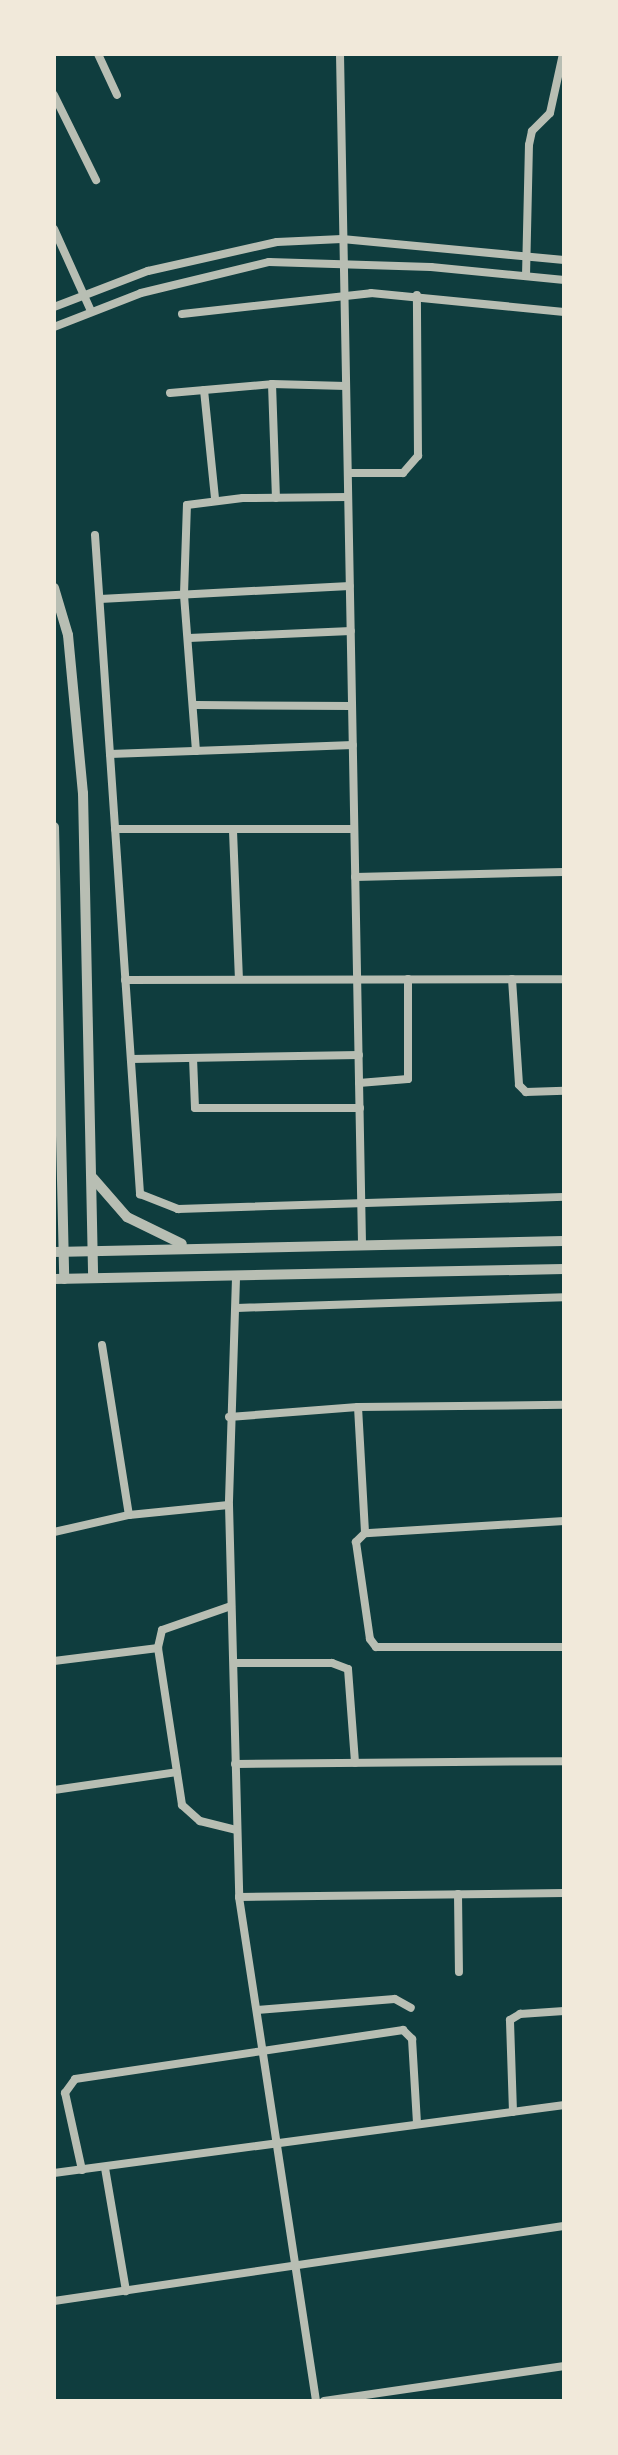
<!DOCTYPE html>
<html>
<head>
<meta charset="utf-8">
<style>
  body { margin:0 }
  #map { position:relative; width:618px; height:2455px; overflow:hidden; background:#0f3d3e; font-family:"Public Sans",sans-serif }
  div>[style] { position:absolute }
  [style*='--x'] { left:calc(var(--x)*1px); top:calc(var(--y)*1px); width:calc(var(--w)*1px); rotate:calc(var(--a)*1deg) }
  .minor>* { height:8px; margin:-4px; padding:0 4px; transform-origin:4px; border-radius:4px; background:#b8beb3 }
  .tertiary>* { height:10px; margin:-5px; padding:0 5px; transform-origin:5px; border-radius:5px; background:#b8beb3 }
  span { translate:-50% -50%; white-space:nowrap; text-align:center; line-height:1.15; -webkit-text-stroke:6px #f1e9da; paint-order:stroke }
  .frame { position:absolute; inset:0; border:56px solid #f1e9da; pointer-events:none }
</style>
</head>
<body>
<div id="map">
  <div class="minor">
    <div style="--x:98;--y:54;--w:45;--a:65.1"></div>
    <div style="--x:340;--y:54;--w:1190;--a:88.94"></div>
    <div style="--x:54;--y:95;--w:95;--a:63.7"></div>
    <div style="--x:54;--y:229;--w:90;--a:65.7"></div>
    <div style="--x:526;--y:276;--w:131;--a:-88.7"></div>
    <div style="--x:529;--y:145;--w:14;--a:-78"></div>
    <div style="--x:532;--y:131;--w:25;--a:-45"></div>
    <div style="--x:550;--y:113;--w:60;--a:-77.6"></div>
    <div style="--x:54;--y:307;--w:101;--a:-21"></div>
    <div style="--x:148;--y:271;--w:132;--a:-12.7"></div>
    <div style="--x:277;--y:242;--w:65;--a:-2.6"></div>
    <div style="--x:342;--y:239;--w:223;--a:5.4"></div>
    <div style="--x:182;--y:314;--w:190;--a:-6.3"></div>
    <div style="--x:371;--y:293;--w:194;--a:5.6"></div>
    <div style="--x:54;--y:327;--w:93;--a:-21.3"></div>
    <div style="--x:141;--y:293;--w:132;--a:-13.6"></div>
    <div style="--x:269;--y:262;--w:162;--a:1.8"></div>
    <div style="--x:431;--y:267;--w:134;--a:5.6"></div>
    <div style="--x:272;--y:384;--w:114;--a:88"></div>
    <div style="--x:204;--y:390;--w:110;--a:84.2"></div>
    <div style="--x:170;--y:393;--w:102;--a:-5"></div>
    <div style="--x:272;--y:384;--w:74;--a:1.5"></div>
    <div style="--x:348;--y:473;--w:55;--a:0"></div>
    <div style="--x:403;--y:473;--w:23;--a:-49"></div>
    <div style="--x:418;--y:456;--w:161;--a:-90.4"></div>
    <div style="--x:95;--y:535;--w:661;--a:86.09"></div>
    <div style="--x:140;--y:1194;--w:41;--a:21.5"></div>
    <div style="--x:178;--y:1209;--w:386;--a:-1.8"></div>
    <div style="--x:100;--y:599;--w:250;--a:-3"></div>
    <div style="--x:189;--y:638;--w:162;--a:-2.5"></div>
    <div style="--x:196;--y:705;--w:156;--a:0.4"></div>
    <div style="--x:196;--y:751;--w:157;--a:-94.4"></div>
    <div style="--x:184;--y:594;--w:89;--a:-88.1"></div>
    <div style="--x:187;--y:505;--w:56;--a:-7.1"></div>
    <div style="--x:243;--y:498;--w:105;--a:-0.5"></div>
    <div style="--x:110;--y:754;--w:243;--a:-2.1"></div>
    <div style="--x:115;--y:829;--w:239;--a:0"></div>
    <div style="--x:233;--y:831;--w:148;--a:87.7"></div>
    <div style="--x:355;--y:877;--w:209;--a:-1.4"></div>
    <div style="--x:512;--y:979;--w:106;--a:86.2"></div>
    <div style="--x:519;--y:1085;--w:10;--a:45"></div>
    <div style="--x:526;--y:1092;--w:38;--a:-2"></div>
    <div style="--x:125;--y:980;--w:439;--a:-0.1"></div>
    <div style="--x:193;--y:1058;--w:50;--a:87.7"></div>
    <div style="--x:195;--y:1108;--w:165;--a:0"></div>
    <div style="--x:131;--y:1059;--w:228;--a:-1"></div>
    <div style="--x:359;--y:1083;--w:49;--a:-4.7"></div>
    <div style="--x:408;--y:1079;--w:100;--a:-90"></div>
    <div style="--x:236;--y:1278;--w:227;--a:91.8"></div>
    <div style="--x:229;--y:1505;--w:392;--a:88.5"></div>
    <div style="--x:239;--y:1897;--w:510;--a:81.31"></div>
    <div style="--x:237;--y:1308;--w:327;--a:-1.9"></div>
    <div style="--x:102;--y:1345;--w:172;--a:81"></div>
    <div style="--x:358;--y:1407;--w:126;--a:86.8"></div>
    <div style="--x:229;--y:1417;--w:129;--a:-4.4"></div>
    <div style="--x:358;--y:1407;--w:206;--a:-0.6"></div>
    <div style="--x:564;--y:1521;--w:199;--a:176.5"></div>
    <div style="--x:365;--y:1533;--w:13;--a:135"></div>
    <div style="--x:356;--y:1542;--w:98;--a:81.8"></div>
    <div style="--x:370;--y:1639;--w:10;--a:53"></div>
    <div style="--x:376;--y:1647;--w:188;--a:0"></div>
    <div style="--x:54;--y:1532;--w:77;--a:-12.8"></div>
    <div style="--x:129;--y:1515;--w:100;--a:-5.7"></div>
    <div style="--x:231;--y:1606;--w:73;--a:160.8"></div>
    <div style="--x:162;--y:1630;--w:18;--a:103"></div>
    <div style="--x:158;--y:1648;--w:159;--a:81.3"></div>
    <div style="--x:182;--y:1805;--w:24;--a:42"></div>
    <div style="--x:200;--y:1821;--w:38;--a:14"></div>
    <div style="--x:54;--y:1661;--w:105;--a:-7.1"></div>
    <div style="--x:234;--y:1663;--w:98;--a:0"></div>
    <div style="--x:332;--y:1663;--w:17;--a:21"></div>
    <div style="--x:348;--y:1669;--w:94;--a:85.7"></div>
    <div style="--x:235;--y:1764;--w:329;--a:-0.5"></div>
    <div style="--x:54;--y:1790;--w:124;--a:-8.3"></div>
    <div style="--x:458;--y:1894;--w:78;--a:89.3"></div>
    <div style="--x:239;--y:1897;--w:325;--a:-0.7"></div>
    <div style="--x:257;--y:2010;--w:138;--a:-4.6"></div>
    <div style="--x:395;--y:1999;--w:18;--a:29"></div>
    <div style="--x:513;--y:2112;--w:92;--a:-91.9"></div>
    <div style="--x:510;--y:2020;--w:12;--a:-31"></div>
    <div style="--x:520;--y:2014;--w:44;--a:-3.9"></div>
    <div style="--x:105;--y:2168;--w:125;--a:80.3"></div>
    <div style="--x:82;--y:2170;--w:79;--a:-102.4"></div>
    <div style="--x:65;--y:2093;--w:17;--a:-54"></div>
    <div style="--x:75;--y:2079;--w:332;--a:-8.5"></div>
    <div style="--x:403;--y:2030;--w:13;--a:45"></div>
    <div style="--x:412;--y:2039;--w:85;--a:86.6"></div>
    <div style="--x:54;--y:2173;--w:515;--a:-7.59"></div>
    <div style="--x:54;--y:2301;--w:515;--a:-8.37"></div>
    <div style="--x:324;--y:2401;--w:243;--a:-8.3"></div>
  </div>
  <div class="tertiary">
    <div style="--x:54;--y:588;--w:49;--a:73.4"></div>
    <div style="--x:68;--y:635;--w:159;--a:84.6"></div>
    <div style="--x:83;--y:793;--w:485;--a:88.8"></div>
    <div style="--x:54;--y:827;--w:452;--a:88.7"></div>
    <div style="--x:93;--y:1178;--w:52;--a:48.9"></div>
    <div style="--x:127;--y:1217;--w:61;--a:26.1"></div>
    <div style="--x:54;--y:1252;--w:510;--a:-1.24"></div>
    <div style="--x:54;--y:1279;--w:510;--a:-1.12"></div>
  </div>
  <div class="frame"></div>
</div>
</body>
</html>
